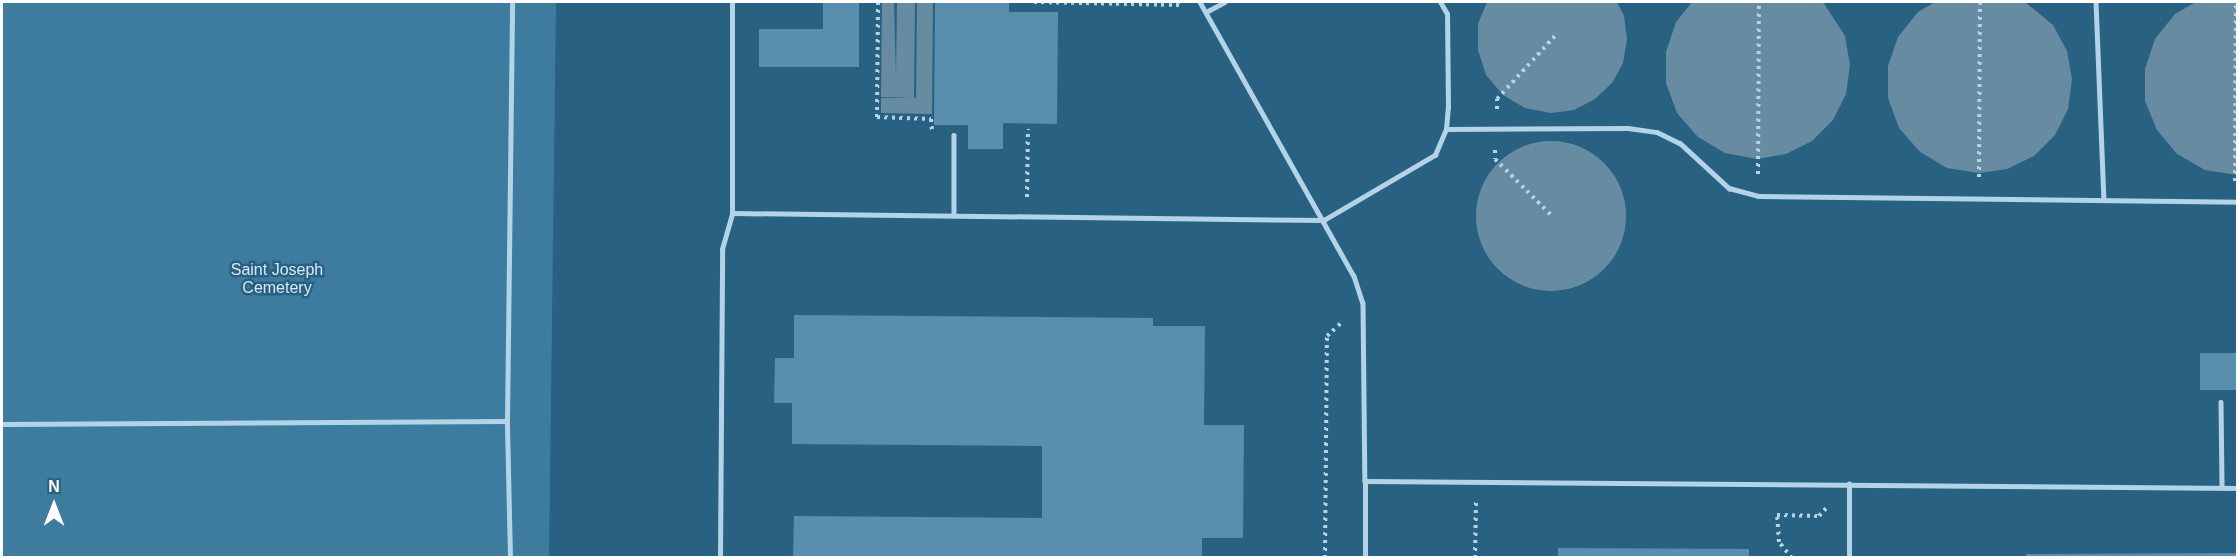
<!DOCTYPE html>
<html>
<head>
<meta charset="utf-8">
<style>
  body { margin:0 }
  #map { position:relative; width:2239px; height:559px; overflow:hidden; background:#296183; font-family:Arial,sans-serif }
  div>[style] { position:absolute }
  [style*='--x'] { left:calc(var(--x)*1px); top:calc(var(--y)*1px); width:calc(var(--w)*1px); rotate:calc(var(--a)*1deg) }
  .green>* { inset:0; background:#3e7c9f }
  .water>* { inset:0; background:#678ca2 }
  .round { border-radius:50% }
  .building>* { inset:0; background:#5a8eaf }
  .path>* { height:4px; margin-top:-2px; transform-origin:0; background:repeating-linear-gradient(90deg,#b3d4e7 0 3px,transparent 0 7.5px) }
  .lane>* { height:4.5px; margin:-2.25px; padding:0 2.25px; transform-origin:2.25px; border-radius:2.25px; background:#b3d4e7 }
  span { translate:-50% -50%; white-space:nowrap; text-align:center; line-height:1.15; -webkit-text-stroke:5px #296183; paint-order:stroke }
  .park-label { font-size:16px; color:#d6eaf5 }
  .frame { position:absolute; inset:0; border:3px solid #fff; pointer-events:none }
  .north { position:absolute; left:24px; top:475px; width:60px; height:60px; -webkit-text-stroke:4px #296183; paint-order:stroke; rotate:0deg; font-size:16px; font-weight:700; line-height:24px; text-align:center; color:#fff }
  .north::after { content:''; display:block; margin:auto; width:21px; height:27px; background:#fff; clip-path:polygon(50% 0,100% 100%,50% 72%,0 100%) }
</style>
</head>
<body>
<div id="map">
  <div class="green">
    <div style="clip-path:polygon(2px 2px,556px 2px,549px 557px,2px 557px)"></div>
  </div>
  <div class="water">
    <div style="clip-path:polygon(882px 2px,894px 2px,896px 78px,897px 2px,915px 2px,914px 98px,881px 97px)"></div>
    <div style="clip-path:polygon(917px 2px,933px 2px,932px 114px,881px 113px,881px 98px,916px 98px)"></div>
    <div style="clip-path:polygon(1487px 2px,1617px 2px,1624px 16px,1627px 39px,1623px 63px,1612px 83px,1595px 99px,1574px 110px,1551px 113px,1525px 108px,1503px 95px,1486px 75px,1478px 50px,1478px 24px)"></div>
    <div style="clip-path:polygon(1692px 2px,1823px 2px,1845px 36px,1850px 65px,1846px 94px,1833px 120px,1812px 141px,1786px 154px,1757px 159px,1725px 153px,1698px 137px,1677px 113px,1666px 83px,1666px 52px,1676px 22px)"></div>
    <div style="clip-path:polygon(1935px 2px,2025px 2px,2053px 25px,2067px 51px,2072px 79px,2068px 109px,2055px 135px,2034px 156px,2007px 169px,1979px 173px,1947px 168px,1920px 152px,1899px 128px,1888px 98px,1888px 66px,1898px 37px,1918px 12px)"></div>
    <div style="clip-path:polygon(2196px 2px,2237px 2px,2237px 175px,2205px 170px,2177px 154px,2157px 130px,2145px 101px,2145px 69px,2155px 39px,2175px 14px)"></div>
    <div class="round" style="left:1476px;top:141px;width:150px;height:150px"></div>
  </div>
  <div class="building">
    <div style="clip-path:polygon(823px 2px,859px 2px,859px 67px,759px 67px,759px 29px,823px 29px)"></div>
    <div style="clip-path:polygon(935px 2px,1009px 2px,1009px 12px,1058px 12px,1057px 124px,1003px 123px,1003px 149px,968px 149px,968px 125px,934px 125px)"></div>
    <div style="clip-path:polygon(794px 315px,1153px 318px,1153px 326px,1205px 326px,1204px 425px,1244px 425px,1243px 538px,1202px 538px,1202px 558px,793px 558px,794px 516px,1042px 518px,1042px 446px,792px 444px,792px 403px,774px 403px,775px 358px,794px 358px)"></div>
    <div style="clip-path:polygon(2200px 353px,2238px 353px,2238px 390px,2200px 390px)"></div>
    <div style="clip-path:polygon(1558px 548px,1749px 549px,1749px 558px,1558px 558px)"></div>
    <div style="clip-path:polygon(2238px 553px,2238px 558px,2026px 558px,2026px 554px)"></div>
  </div>
  <div class="path">
    <div style="--x:878;--y:2;--w:115;--a:90.5"></div>
    <div style="--x:877;--y:117;--w:54;--a:2.1"></div>
    <div style="--x:931;--y:119;--w:11;--a:85"></div>
    <div style="--x:1034;--y:2;--w:146;--a:1.2"></div>
    <div style="--x:1497;--y:109;--w:10;--a:-90"></div>
    <div style="--x:1497;--y:99;--w:86;--a:-47.4"></div>
    <div style="--x:1495;--y:150;--w:9;--a:90"></div>
    <div style="--x:1495;--y:159;--w:82;--a:45"></div>
    <div style="--x:1758;--y:174;--w:172;--a:-89.7"></div>
    <div style="--x:1979;--y:177;--w:175;--a:-89.7"></div>
    <div style="--x:2235;--y:181;--w:179;--a:-89.7"></div>
    <div style="--x:1027;--y:197;--w:68;--a:-89.2"></div>
    <div style="--x:1325;--y:558;--w:222;--a:-89.5"></div>
    <div style="--x:1327;--y:336;--w:21;--a:-43"></div>
    <div style="--x:1475;--y:558;--w:57;--a:-89"></div>
    <div style="--x:1792;--y:558;--w:21;--a:-129"></div>
    <div style="--x:1779;--y:542;--w:27;--a:-94"></div>
    <div style="--x:1777;--y:515;--w:42;--a:1.4"></div>
    <div style="--x:1819;--y:516;--w:12;--a:-48"></div>
  </div>
  <div class="lane">
    <div style="--x:1200;--y:2;--w:314;--a:60.7"></div>
    <div style="--x:1354;--y:276;--w:28;--a:72"></div>
    <div style="--x:1363;--y:303;--w:178;--a:89.4"></div>
    <div style="--x:1365;--y:481;--w:873;--a:0.46"></div>
    <div style="--x:2096;--y:2;--w:198;--a:87.7"></div>
    <div style="--x:1206;--y:12;--w:21;--a:-28"></div>
    <div style="--x:1446;--y:129;--w:182;--a:-0.3"></div>
    <div style="--x:1628;--y:128;--w:29;--a:8"></div>
    <div style="--x:1657;--y:132;--w:25;--a:26"></div>
    <div style="--x:1680;--y:143;--w:67;--a:42.6"></div>
    <div style="--x:1729;--y:188;--w:30;--a:15"></div>
    <div style="--x:1758;--y:196;--w:480;--a:0.7"></div>
    <div style="--x:954;--y:135;--w:80;--a:90"></div>
    <div style="--x:732;--y:213;--w:592;--a:0.68"></div>
    <div style="--x:1324;--y:220;--w:129;--a:-30.4"></div>
    <div style="--x:1435;--y:155;--w:28;--a:-67"></div>
    <div style="--x:1446;--y:129;--w:22;--a:-85"></div>
    <div style="--x:1448;--y:107;--w:93;--a:-90.6"></div>
    <div style="--x:1447;--y:14;--w:14;--a:-120"></div>
    <div style="--x:2221;--y:402;--w:85;--a:89.3"></div>
    <div style="--x:2;--y:424;--w:505;--a:-0.34"></div>
    <div style="--x:510;--y:558;--w:137;--a:-91.3"></div>
    <div style="--x:507;--y:421;--w:419;--a:-89.3"></div>
    <div style="--x:720;--y:558;--w:309;--a:-89.6"></div>
    <div style="--x:722;--y:249;--w:37;--a:-74"></div>
    <div style="--x:732;--y:213;--w:211;--a:-90"></div>
    <div style="--x:1365;--y:558;--w:77;--a:-90"></div>
    <div style="--x:1849;--y:558;--w:74;--a:-90"></div>
  </div>
  <div class="park-label">
    <span style="left:277px;top:279px">Saint Joseph<br>Cemetery</span>
  </div>
  <div class="frame"></div>
  <div class="north">N</div>
</div>
</body>
</html>
